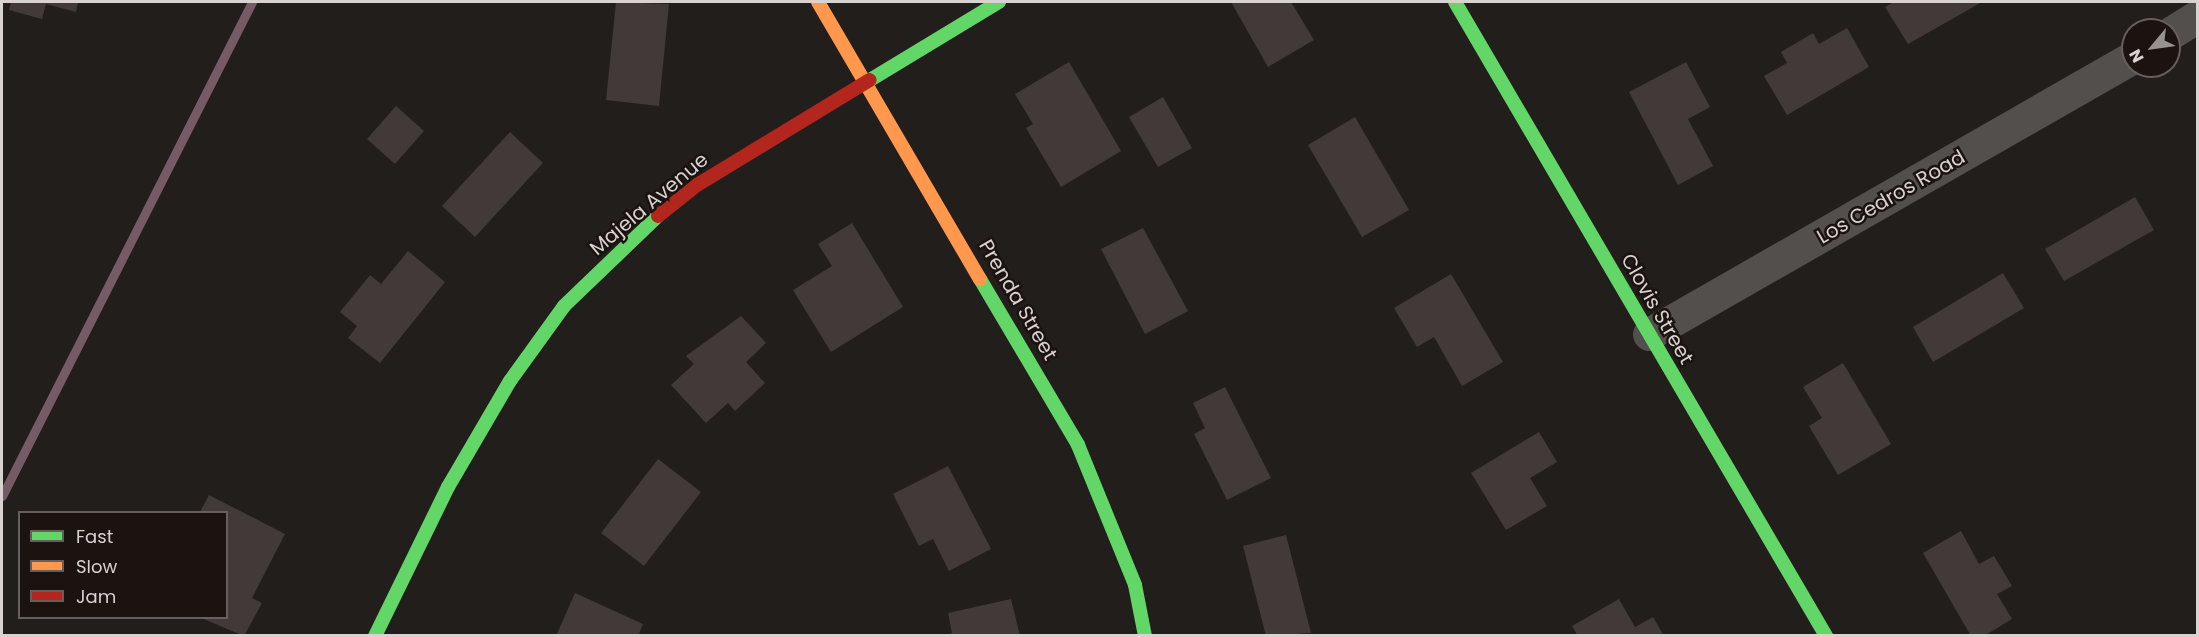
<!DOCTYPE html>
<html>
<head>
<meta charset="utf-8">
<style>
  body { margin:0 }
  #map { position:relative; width:2199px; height:637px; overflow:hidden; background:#221e1c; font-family:Poppins,sans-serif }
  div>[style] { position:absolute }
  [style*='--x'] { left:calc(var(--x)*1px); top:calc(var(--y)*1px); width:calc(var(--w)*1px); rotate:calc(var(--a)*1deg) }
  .stream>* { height:9px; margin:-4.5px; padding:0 4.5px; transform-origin:4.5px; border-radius:4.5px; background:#765b66 }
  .building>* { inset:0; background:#413a39 }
  .street>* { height:33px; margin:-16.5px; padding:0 16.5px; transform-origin:16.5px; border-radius:16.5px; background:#524f4c }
  .fast>* { height:14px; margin:-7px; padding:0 7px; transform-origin:7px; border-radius:7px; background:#63d668 }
  .slow>* { height:14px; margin:-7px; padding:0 7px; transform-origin:7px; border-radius:7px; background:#ff974d }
  .jam>* { height:14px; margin:-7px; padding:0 7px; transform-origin:7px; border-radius:7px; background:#b3261e }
  span { translate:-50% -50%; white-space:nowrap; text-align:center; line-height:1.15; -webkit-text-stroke:5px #1b1310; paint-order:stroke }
  .street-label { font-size:20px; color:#d8d2d0 }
  .frame { position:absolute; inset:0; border:3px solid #d8d2d0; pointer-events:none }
  .legend { position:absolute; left:18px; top:511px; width:210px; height:108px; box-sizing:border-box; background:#1b1310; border:2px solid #675f5d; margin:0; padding:8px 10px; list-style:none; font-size:18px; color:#d8d2d0 }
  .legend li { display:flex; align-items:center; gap:12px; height:30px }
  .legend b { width:30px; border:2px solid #675f5d }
  .north { position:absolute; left:2121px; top:18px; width:60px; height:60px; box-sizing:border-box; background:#1b1310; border:2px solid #675f5d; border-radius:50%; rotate:241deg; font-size:16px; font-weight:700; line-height:24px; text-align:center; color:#d8d2d0 }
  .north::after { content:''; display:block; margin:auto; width:21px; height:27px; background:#989391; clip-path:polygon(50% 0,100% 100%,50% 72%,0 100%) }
</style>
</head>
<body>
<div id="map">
  <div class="stream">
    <div style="--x:2;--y:496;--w:554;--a:-63.16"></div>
  </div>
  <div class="building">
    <div style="clip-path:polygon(11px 2px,78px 2px,76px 12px,46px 4px,42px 19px,9px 10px)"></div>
    <div style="clip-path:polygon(616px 2px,669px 4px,659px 106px,606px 100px)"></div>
    <div style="clip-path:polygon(1231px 2px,1291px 2px,1314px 40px,1268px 67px)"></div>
    <div style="clip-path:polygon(1894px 2px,1982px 2px,1908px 44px,1885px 7px)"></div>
    <div style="clip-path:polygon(1847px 28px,1869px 67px,1787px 115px,1764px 76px,1787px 63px,1781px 52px,1813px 33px,1819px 44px)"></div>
    <div style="clip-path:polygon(1069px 62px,1121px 151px,1061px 187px,1026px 128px,1033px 124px,1015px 94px)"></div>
    <div style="clip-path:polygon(1686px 62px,1710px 107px,1688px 119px,1713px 166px,1678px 185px,1629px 92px)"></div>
    <div style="clip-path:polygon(1163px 97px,1192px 148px,1158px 167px,1129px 117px)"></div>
    <div style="clip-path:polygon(396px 106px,424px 131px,395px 164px,367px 139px)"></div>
    <div style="clip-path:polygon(1355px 117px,1409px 210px,1362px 237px,1308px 145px)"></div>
    <div style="clip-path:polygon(510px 132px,543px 163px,475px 237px,442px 206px)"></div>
    <div style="clip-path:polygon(2135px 197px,2154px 230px,2064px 281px,2045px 249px)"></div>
    <div style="clip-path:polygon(852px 223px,903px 307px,831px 352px,793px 290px,832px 266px,818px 244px)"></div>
    <div style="clip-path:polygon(1143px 228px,1188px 311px,1145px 334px,1101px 249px)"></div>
    <div style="clip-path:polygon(408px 251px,445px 282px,380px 363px,348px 338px,357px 326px,340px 312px,370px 275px,381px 284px)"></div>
    <div style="clip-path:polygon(2003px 273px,2024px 308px,1933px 362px,1913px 327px)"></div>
    <div style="clip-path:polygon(1451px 274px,1503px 362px,1462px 386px,1434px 337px,1417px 347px,1394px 308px)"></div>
    <div style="clip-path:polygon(741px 316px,766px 343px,746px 362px,765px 383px,735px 411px,728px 403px,706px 423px,671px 385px,694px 364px,686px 356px)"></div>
    <div style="clip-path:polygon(1843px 363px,1891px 444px,1838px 475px,1809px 426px,1822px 418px,1803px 387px)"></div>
    <div style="clip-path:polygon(1225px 387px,1271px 478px,1227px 500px,1194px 434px,1205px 428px,1193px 403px)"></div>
    <div style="clip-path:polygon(1539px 432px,1557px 462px,1530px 478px,1547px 506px,1506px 530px,1471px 473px)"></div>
    <div style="clip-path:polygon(658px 459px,701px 492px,644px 566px,601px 533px)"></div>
    <div style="clip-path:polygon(948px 466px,991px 549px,949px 571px,933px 539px,919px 546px,893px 494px)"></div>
    <div style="clip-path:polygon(209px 495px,285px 534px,252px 598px,262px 603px,244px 636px,201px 618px,226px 618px,226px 512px,200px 512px)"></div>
    <div style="clip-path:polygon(1961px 531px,1979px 564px,1994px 556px,2012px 586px,1997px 594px,2012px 619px,1984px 636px,1971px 636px,1923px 553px)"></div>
    <div style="clip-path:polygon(1286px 535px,1311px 633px,1266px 636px,1243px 546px)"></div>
    <div style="clip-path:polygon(575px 593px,643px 624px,638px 636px,556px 636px)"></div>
    <div style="clip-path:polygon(1011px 599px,1020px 636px,946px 636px,952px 633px,948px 613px)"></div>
    <div style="clip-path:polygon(1619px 599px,1635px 627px,1653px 617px,1664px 636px,1578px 636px,1572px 626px)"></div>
  </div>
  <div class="street">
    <div style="--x:2169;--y:34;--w:34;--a:-32"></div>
    <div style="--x:1649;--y:334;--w:558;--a:-29.78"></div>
  </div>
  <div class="fast">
    <div style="--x:1455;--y:2;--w:735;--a:59.66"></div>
    <div style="--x:870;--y:80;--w:151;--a:-31.2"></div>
    <div style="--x:980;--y:279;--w:193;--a:59.4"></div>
    <div style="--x:1078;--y:445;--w:151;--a:67.8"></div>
    <div style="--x:1135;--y:585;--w:52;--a:78.9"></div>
    <div style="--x:375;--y:636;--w:166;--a:-63.9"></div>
    <div style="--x:448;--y:487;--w:123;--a:-59.7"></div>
    <div style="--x:510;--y:381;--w:92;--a:-54.2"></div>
    <div style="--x:564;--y:306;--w:130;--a:-43.8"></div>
  </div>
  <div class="slow">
    <div style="--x:818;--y:2;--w:321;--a:59.7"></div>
  </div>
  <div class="jam">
    <div style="--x:658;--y:216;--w:50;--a:-38.5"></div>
    <div style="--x:697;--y:185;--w:202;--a:-31.3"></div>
  </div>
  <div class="street-label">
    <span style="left:1891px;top:197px;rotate:-30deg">Los Cedros Road</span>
    <span style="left:649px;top:204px;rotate:-40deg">Majela Avenue</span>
    <span style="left:1018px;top:300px;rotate:60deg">Prenda Street</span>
    <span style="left:1657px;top:309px;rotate:60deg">Clovis Street</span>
  </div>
  <div class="frame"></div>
  <ul class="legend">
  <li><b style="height:8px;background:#63d668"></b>Fast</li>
  <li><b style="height:8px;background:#ff974d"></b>Slow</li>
  <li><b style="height:8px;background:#b3261e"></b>Jam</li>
  </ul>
  <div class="north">N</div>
</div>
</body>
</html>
